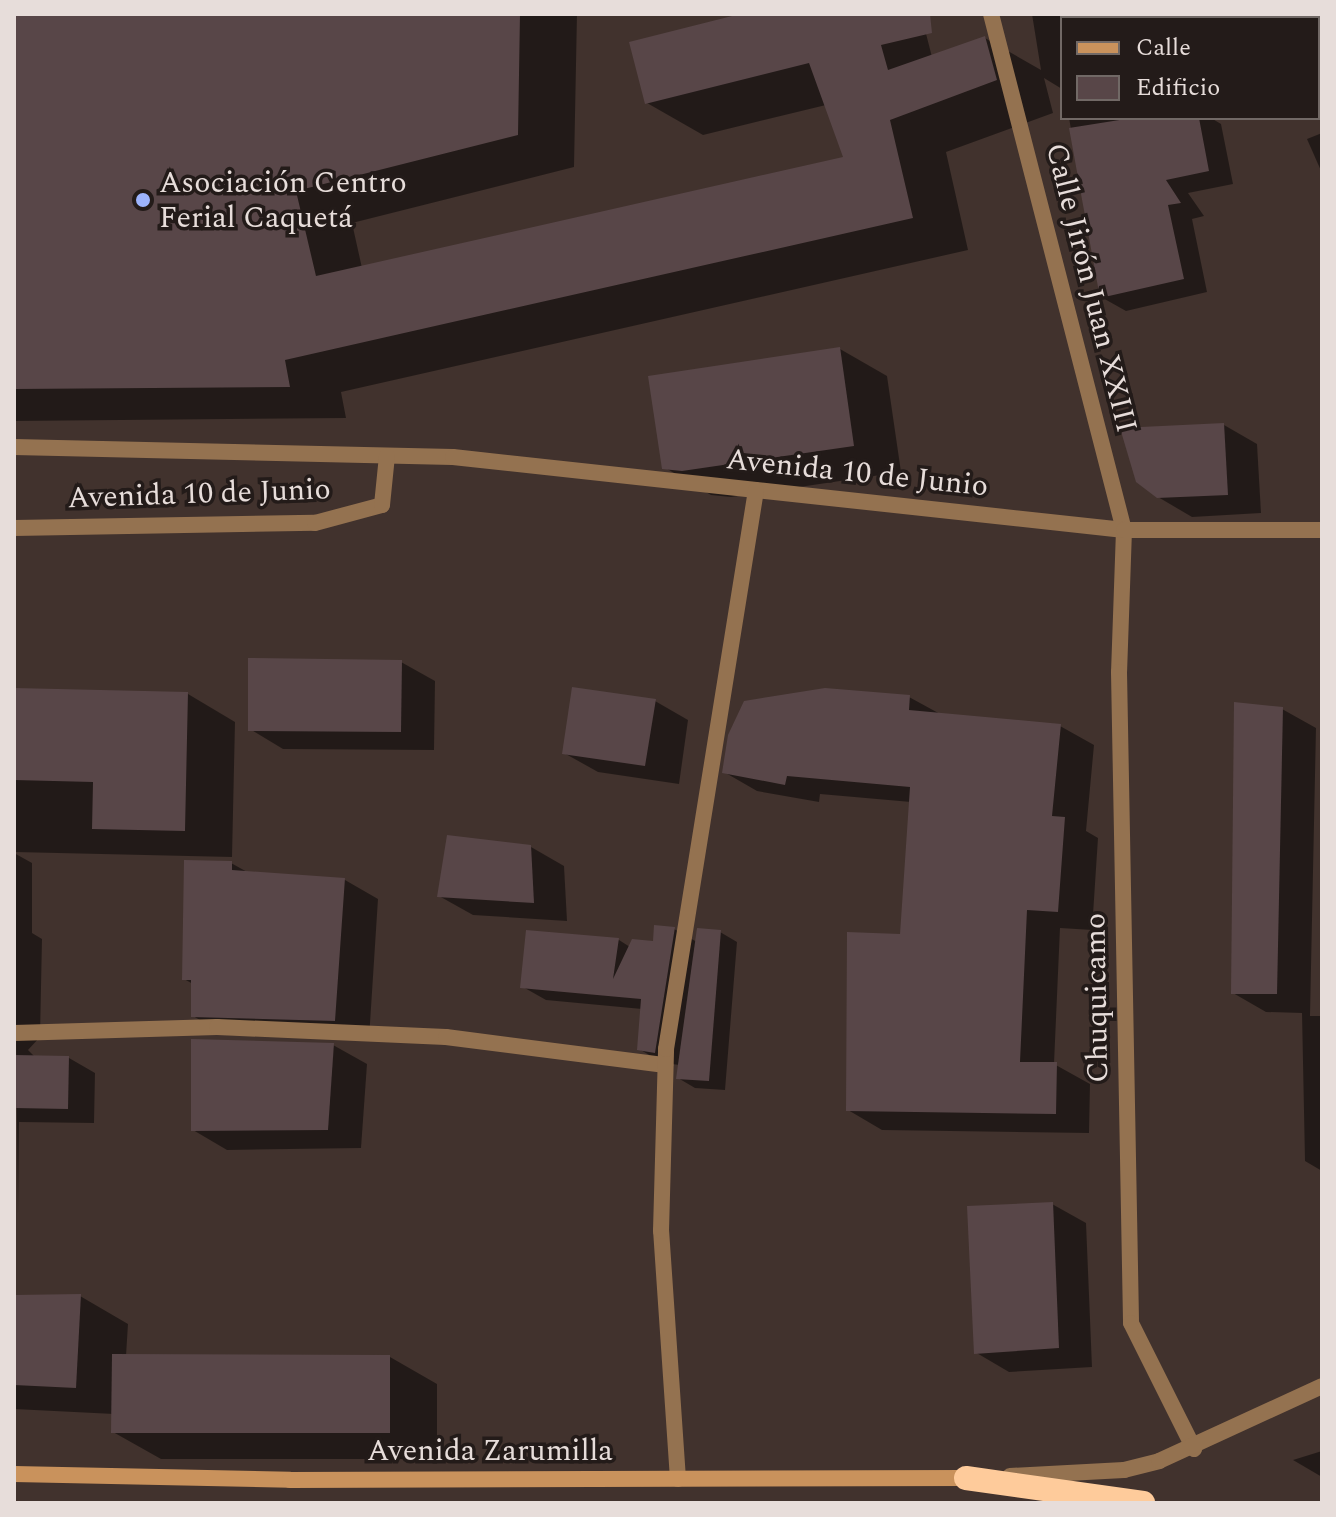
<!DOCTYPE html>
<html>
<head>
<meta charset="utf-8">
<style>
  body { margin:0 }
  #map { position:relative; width:1336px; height:1517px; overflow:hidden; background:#41322d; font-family:Spectral,serif }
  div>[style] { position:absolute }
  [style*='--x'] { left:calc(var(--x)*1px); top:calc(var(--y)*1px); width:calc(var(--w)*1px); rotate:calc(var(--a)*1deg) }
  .shadow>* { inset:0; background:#0007 }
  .building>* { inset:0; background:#584648 }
  .street>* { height:16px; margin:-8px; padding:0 8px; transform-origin:8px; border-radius:8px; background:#947250 }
  .secondary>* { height:16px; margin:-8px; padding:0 8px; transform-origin:8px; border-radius:8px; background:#c9925c }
  .highway>* { height:24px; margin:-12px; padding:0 12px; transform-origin:12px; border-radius:12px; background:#fecb9b }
  .dots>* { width:22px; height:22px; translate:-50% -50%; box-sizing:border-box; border:4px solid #231b19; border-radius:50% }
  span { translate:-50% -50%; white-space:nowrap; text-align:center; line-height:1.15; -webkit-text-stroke:7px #231b19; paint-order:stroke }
  .poi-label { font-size:30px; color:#e7ddda }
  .left { translate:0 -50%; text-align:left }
  .street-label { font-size:30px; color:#e7ddda }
  .frame { position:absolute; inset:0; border:16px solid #e7ddda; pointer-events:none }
  .legend { position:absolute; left:1060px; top:16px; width:260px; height:104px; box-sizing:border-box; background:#231b19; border:2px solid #716966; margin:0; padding:10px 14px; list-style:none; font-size:24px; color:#e7ddda }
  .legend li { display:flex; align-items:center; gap:16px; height:40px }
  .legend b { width:40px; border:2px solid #716966 }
</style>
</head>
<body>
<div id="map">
  <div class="shadow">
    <div style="clip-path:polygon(14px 14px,577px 14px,574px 167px,352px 223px,362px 268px,846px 158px,826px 105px,703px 135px,647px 103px,749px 14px,915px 14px,922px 18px,932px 57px,985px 38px,1041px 70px,1032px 14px,1135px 18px,1062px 18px,1062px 89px,1044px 78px,1053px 113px,946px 152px,968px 250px,341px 392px,346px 418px,14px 421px)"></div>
    <div style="clip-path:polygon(1069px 118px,1211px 118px,1221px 124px,1233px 184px,1188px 193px,1204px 216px,1192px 219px,1207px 292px,1126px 311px,1101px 297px)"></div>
    <div style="clip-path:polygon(1322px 133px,1322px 173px,1307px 139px)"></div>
    <div style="clip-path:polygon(840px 349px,887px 376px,901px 472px,731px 497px,711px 495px,664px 467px)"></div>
    <div style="clip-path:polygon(1224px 425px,1257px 444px,1261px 513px,1192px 517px,1158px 497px)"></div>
    <div style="clip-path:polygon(401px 662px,435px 681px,434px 750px,283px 749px,250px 729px)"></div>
    <div style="clip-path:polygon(14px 690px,188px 694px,235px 722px,232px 857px,14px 852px)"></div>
    <div style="clip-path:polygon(909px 697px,942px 715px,1060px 726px,1094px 745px,1086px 831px,1098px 838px,1092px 930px,1060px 928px,1054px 1064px,1090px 1084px,1089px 1133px,882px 1130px,848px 1110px,902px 936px,911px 802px,820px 794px,819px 802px,757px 791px,724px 772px)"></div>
    <div style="clip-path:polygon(655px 701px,688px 720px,679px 784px,598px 772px,564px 753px)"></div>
    <div style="clip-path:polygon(1282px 709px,1316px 728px,1310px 1016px,1322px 1016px,1322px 1171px,1305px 1161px,1302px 1013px,1266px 1012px,1233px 993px)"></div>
    <div style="clip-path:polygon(531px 847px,564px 866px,567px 921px,473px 915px,439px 896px)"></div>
    <div style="clip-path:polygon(14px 853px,32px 863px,32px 933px,42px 939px,40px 1037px,28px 1050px,36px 1058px,69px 1058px,95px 1073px,94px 1123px,19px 1122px,18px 1215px)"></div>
    <div style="clip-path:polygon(231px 863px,249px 873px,345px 880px,378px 899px,369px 1039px,226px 1035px,193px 1016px,193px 984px,184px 979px)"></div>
    <div style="clip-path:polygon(674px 929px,697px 942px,720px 932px,737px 942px,725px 1090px,695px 1088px,678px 1078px,680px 1065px,663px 1063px,639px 1049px,642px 1009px,546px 1000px,523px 987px,619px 940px,630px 947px,654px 944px)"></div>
    <div style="clip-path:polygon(333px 1045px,367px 1064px,361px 1148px,227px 1150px,193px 1130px)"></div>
    <div style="clip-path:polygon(1052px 1204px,1086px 1223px,1092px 1367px,1009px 1372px,975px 1352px)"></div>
    <div style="clip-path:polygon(80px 1296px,128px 1324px,126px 1356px,390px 1357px,437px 1384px,437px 1459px,161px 1459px,113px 1432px,114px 1414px,14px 1409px,14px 1297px)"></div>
    <div style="clip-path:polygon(1322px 1451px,1322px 1477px,1293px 1460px)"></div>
  </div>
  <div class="building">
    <div style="clip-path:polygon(14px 14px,520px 14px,518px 135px,296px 191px,316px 276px,843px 157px,809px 63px,645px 104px,629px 42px,740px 14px,930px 14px,932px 33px,881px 45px,888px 70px,985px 36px,997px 80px,890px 120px,913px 218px,285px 360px,290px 387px,14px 389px)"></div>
    <div style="clip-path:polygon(1132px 118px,1199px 118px,1209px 171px,1166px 180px,1181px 203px,1168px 205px,1184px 279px,1100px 298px,1069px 128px)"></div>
    <div style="clip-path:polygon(840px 347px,854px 446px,682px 471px,662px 469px,648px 376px)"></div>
    <div style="clip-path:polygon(1224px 423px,1228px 495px,1157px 498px,1136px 482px,1120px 428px)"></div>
    <div style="clip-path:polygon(248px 658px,402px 660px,401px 732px,248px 731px)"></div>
    <div style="clip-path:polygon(572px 687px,656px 699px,645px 766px,562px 754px)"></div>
    <div style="clip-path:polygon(14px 688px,188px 692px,185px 831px,92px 829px,93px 782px,14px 780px)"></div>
    <div style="clip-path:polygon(825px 688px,910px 695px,909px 710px,1061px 724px,1052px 816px,1065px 817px,1058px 912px,1027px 910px,1020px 1062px,1057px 1062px,1056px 1114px,846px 1111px,847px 932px,900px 934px,910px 787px,787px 776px,785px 785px,722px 773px,728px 735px,744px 701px)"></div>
    <div style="clip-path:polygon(1234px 702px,1283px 707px,1277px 994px,1231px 994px)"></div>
    <div style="clip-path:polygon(447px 835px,531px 845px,534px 903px,437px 897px)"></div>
    <div style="clip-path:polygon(184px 860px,232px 861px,232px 870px,345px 878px,335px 1021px,191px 1017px,191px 980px,182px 980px)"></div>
    <div style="clip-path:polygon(654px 925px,675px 927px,655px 1053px,637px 1050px,641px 999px,520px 988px,526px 930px,619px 938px,613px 979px,632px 939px,653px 941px)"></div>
    <div style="clip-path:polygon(697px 928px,721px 930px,709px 1081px,676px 1079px)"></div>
    <div style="clip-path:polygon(191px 1039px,334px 1043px,328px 1130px,191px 1131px)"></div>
    <div style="clip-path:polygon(14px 1055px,69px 1056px,68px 1109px,14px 1108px)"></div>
    <div style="clip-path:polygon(1053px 1202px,1059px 1348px,974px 1354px,967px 1206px)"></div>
    <div style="clip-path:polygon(81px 1294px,76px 1388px,14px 1385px,14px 1295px)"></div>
    <div style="clip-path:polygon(112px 1354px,390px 1355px,390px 1433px,111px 1433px)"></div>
  </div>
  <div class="street">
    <div style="--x:991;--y:14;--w:533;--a:75.55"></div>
    <div style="--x:1124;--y:530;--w:142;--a:92"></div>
    <div style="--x:1119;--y:672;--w:651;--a:88.94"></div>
    <div style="--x:1131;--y:1323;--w:141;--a:63.4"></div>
    <div style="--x:14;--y:447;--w:439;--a:1.3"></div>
    <div style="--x:453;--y:457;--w:675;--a:6.21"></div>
    <div style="--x:1124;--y:530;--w:198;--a:0"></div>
    <div style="--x:14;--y:528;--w:301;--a:-1"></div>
    <div style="--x:315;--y:523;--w:69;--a:-15"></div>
    <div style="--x:382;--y:505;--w:49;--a:-84.2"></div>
    <div style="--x:14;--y:1033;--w:203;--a:-1.7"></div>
    <div style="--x:217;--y:1027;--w:229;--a:2.5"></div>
    <div style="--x:446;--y:1037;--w:221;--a:7.3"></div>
    <div style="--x:1010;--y:1476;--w:114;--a:-3"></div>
    <div style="--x:1124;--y:1470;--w:36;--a:-14"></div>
    <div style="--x:1159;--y:1461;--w:179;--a:-24.7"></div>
    <div style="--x:678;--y:1479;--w:249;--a:-93.9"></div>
    <div style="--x:661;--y:1231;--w:182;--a:-88.4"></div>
    <div style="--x:666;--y:1049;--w:566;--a:-80.85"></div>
  </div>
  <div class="secondary">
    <div style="--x:14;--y:1474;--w:276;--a:1.2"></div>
    <div style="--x:290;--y:1480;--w:676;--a:-0.17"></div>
  </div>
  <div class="highway">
    <div style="--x:966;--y:1478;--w:179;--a:8"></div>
  </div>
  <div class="dots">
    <div style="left:143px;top:200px;background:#9db4fd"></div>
  </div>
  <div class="poi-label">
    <span class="left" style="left:159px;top:200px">Asociación Centro<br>Ferial Caquetá</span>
  </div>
  <div class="street-label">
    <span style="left:1091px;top:288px;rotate:76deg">Calle Jirón Juan XXIII</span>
    <span style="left:857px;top:473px;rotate:6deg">Avenida 10 de Junio</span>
    <span style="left:199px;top:494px;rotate:-2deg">Avenida 10 de Junio</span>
    <span style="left:1097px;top:998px;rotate:-91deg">Chuquicamo</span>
    <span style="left:490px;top:1451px">Avenida Zarumilla</span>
  </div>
  <div class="frame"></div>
  <ul class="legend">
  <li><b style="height:10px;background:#c9925c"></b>Calle</li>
  <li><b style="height:22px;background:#584648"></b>Edificio</li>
  </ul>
</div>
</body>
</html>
